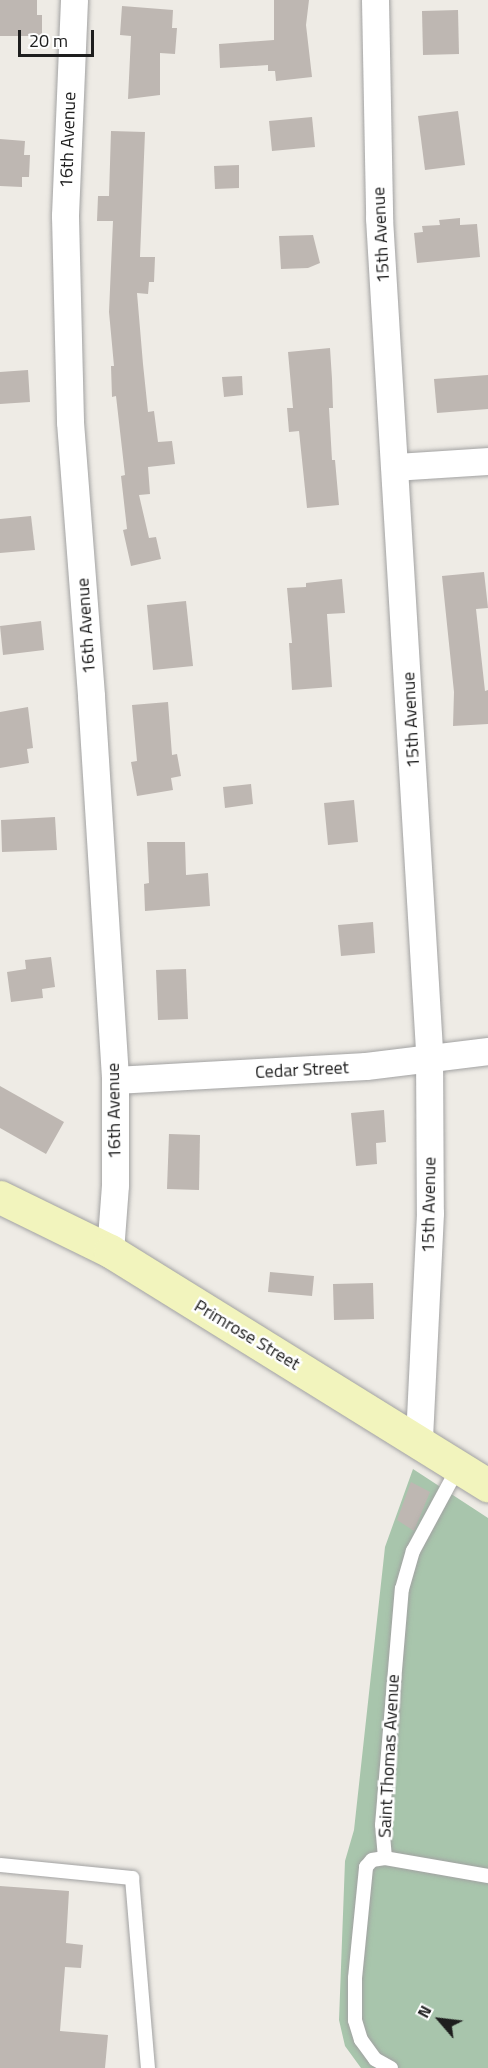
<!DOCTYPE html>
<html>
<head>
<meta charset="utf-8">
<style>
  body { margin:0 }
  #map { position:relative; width:488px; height:2068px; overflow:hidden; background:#eeebe5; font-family:"Titillium Web",sans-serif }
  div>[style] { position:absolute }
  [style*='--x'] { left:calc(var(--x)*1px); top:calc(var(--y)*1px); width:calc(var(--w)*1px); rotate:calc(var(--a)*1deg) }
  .cemetery>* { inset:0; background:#a8c5ac }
  .building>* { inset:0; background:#beb7b2 }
  .roads { filter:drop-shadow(0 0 2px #a2a2a2) drop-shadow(0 0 2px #a2a2a2) }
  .service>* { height:14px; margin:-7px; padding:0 7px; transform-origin:7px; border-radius:7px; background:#fff }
  .minor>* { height:27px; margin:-13.5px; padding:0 13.5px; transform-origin:13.5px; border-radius:13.5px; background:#fff }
  .secondary>* { height:33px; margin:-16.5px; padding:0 16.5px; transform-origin:16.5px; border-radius:16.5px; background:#f2f4bd }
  span { translate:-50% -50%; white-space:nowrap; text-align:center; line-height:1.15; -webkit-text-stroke:5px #fff; paint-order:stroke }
  .street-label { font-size:18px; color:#1e1e1e }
  .north { position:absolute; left:410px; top:1990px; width:60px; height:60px; -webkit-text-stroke:4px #fff; paint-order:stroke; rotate:298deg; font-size:16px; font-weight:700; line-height:24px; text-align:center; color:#1e1e1e }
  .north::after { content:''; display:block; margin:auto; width:21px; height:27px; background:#1e1e1e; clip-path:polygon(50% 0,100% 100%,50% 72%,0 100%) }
  .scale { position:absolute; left:18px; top:30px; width:76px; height:27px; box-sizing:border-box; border:3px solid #1e1e1e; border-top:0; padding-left:8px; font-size:18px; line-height:21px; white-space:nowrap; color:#1e1e1e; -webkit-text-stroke:4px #fff; paint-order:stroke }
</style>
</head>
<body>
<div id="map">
  <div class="cemetery">
    <div style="clip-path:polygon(413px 1469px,488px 1518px,488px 2068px,361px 2068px,345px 2046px,339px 2020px,345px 1861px,354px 1830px,385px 1547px)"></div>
  </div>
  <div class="building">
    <div style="clip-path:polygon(0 0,37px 0,37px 15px,42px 15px,42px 36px,0 36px)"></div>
    <div style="clip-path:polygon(274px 0,309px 0,306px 25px,312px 77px,276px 81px,275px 71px,268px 71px,268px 65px,220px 68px,219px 44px,274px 40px)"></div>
    <div style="clip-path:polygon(122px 6px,173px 10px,172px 28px,177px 28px,175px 54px,160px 53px,160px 95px,128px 99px,131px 36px,120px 35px)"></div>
    <div style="clip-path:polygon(458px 10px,459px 54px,423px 55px,422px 11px)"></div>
    <div style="clip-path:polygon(458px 111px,465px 165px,425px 170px,418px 116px)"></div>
    <div style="clip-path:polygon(312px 117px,315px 147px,272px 151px,269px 121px)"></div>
    <div style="clip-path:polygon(111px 131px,145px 132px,140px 257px,155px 257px,154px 282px,149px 282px,148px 294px,137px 293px,143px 364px,148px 412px,154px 411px,158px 442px,172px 441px,175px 464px,148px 467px,150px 494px,139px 495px,149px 538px,156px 537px,161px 559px,131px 566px,123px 530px,127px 529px,121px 476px,125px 475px,116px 396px,112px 397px,111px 366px,114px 366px,109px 312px,113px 221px,97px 221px,98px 196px,109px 196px)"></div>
    <div style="clip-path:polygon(0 139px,25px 141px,24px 155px,30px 155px,29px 177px,22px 177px,22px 187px,0 186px)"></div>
    <div style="clip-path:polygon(239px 165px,239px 188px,215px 189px,214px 166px)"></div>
    <div style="clip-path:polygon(460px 218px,460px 225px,477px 224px,480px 257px,417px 263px,414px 233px,423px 232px,422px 226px,440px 225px,439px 220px)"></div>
    <div style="clip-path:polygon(313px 235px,320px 263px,308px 268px,281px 269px,279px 236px)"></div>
    <div style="clip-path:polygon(330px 348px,332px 379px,333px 408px,329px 408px,332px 460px,335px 460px,339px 505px,307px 508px,299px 431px,289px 432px,287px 408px,293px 408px,288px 352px)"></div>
    <div style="clip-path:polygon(28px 370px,30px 402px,0 404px,0 372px)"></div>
    <div style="clip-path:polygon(488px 375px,488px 409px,437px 413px,434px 379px)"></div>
    <div style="clip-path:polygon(242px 376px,243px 395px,224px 397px,222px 377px)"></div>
    <div style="clip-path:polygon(31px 516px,35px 550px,0 553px,0 519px)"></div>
    <div style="clip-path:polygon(484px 572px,488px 608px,476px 609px,485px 691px,488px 690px,488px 724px,453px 726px,454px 692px,442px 576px)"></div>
    <div style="clip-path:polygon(342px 579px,345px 613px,327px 614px,332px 687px,292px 690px,289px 643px,292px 643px,287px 588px,306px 587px,306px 583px)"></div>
    <div style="clip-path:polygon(186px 601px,193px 666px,153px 670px,147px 605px)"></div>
    <div style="clip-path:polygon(41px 621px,44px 650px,3px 655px,0 626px)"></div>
    <div style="clip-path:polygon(168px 702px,172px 755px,177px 754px,181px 776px,171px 778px,173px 790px,137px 796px,131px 762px,137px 761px,132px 705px)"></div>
    <div style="clip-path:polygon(28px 707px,33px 748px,27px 749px,29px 763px,0 768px,0 712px)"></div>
    <div style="clip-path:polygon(251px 784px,253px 804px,225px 808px,223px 787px)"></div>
    <div style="clip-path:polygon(354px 800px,358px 842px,328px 845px,324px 803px)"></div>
    <div style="clip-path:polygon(55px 817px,57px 850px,2px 852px,1px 820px)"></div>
    <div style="clip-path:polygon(147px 842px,185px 842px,186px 875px,208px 873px,210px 906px,145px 911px,144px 884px,149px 883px)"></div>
    <div style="clip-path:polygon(373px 922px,375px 953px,341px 956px,338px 925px)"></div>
    <div style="clip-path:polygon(51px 957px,55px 987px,42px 989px,43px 998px,11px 1002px,7px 972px,26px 969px,25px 960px)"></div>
    <div style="clip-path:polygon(186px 969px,188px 1019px,158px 1020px,156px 970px)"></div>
    <div style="clip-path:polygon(0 1086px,64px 1122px,46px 1154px,0 1128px)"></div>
    <div style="clip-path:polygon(384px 1110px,386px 1142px,376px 1143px,377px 1164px,356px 1166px,351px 1113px)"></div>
    <div style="clip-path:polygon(169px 1134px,200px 1135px,199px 1190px,167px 1189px)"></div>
    <div style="clip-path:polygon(270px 1272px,314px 1276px,312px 1296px,268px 1292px)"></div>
    <div style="clip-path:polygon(373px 1283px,374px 1319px,334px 1320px,333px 1284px)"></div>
    <div style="clip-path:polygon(411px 1482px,430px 1492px,414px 1531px,397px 1520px)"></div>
    <div style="clip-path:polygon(0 1886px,69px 1891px,66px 1943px,83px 1945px,81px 1968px,65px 1967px,60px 2031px,108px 2035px,105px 2068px,0 2068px)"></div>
  </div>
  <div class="roads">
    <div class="service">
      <div style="--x:385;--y:1858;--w:33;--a:-95"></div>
      <div style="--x:382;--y:1825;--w:237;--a:-85.2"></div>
      <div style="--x:402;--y:1589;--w:40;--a:-74"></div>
      <div style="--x:413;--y:1551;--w:97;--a:-61.6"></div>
      <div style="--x:0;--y:1865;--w:133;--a:5.6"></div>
      <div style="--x:132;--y:1878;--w:191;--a:85.2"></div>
      <div style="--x:391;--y:2068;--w:18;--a:-151"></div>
      <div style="--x:375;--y:2059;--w:24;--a:-126"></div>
      <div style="--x:361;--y:2040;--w:21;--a:-107"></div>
      <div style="--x:355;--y:2020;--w:42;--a:-90"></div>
      <div style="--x:355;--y:1978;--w:112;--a:-84.3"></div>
      <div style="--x:366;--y:1867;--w:9;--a:-49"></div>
      <div style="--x:372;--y:1860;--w:13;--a:-9"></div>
      <div style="--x:385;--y:1858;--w:105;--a:9.9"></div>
    </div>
    <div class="minor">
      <div style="--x:74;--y:0;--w:216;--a:92.4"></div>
      <div style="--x:65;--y:216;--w:206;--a:88.6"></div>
      <div style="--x:70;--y:422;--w:275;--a:85.6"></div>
      <div style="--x:91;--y:696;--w:385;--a:86.4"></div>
      <div style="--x:115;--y:1080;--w:105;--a:90"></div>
      <div style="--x:115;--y:1185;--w:66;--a:94.3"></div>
      <div style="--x:375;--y:0;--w:218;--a:88.9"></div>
      <div style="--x:379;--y:218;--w:833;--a:86.56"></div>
      <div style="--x:429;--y:1049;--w:164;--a:89.7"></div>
      <div style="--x:430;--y:1213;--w:227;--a:92.8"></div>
      <div style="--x:395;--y:467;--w:93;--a:-3.7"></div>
      <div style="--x:115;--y:1080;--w:251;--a:-3.2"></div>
      <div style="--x:366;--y:1066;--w:123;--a:-7"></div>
    </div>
    <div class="secondary">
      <div style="--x:0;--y:1197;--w:123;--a:26.1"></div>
      <div style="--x:110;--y:1251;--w:445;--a:31.8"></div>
    </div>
  </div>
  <div class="street-label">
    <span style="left:68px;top:140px;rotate:-88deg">16th Avenue</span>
    <span style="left:381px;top:235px;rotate:-93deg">15th Avenue</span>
    <span style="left:86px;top:626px;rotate:-94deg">16th Avenue</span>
    <span style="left:411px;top:720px;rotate:-93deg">15th Avenue</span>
    <span style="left:302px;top:1070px;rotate:-3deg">Cedar Street</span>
    <span style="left:114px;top:1111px;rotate:-91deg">16th Avenue</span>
    <span style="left:429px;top:1205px;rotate:-89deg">15th Avenue</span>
    <span style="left:247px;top:1335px;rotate:31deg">Primrose Street</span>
    <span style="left:389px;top:1756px;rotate:-87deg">Saint Thomas Avenue</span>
  </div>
  <div class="north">N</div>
  <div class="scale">20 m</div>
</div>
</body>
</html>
